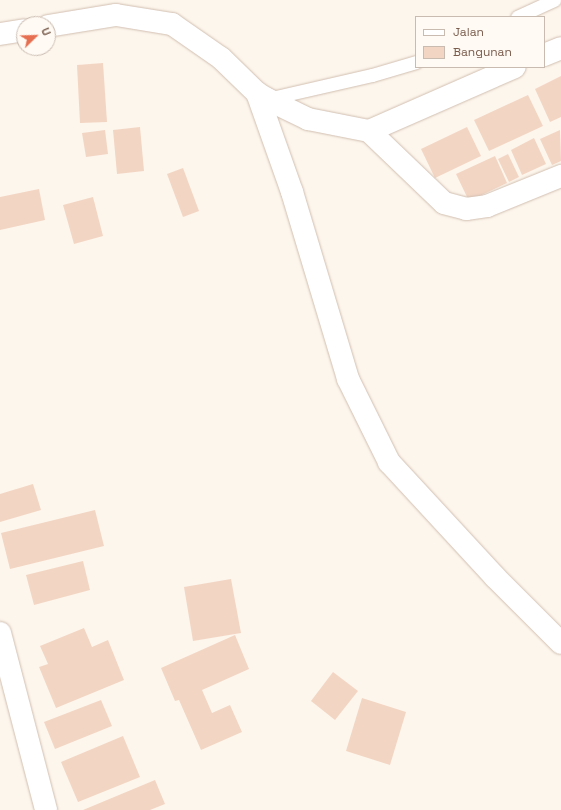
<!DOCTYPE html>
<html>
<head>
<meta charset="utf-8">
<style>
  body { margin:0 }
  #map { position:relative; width:561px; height:810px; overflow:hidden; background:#fdf6ec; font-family:"Space Grotesk",sans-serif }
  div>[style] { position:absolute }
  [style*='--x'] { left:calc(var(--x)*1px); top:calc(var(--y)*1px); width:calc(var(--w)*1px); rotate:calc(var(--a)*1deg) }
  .building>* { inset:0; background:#f3d5c3 }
  .roads { filter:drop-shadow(0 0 1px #d1beb0) drop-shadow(0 0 1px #d1beb0) }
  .service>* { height:13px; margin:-6.5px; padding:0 6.5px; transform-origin:6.5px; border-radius:6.5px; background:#fff }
  .minor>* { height:22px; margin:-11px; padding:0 11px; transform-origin:11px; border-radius:11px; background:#fff }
  .tertiary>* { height:22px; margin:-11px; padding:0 11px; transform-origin:11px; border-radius:11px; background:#fff }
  span { translate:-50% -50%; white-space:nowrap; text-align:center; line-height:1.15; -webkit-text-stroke:4px #fffaf3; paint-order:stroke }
  .legend { position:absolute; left:415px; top:16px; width:130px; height:52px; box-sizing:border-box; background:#fffaf3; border:1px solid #cabbb1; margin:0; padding:5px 7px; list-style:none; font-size:12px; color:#7a5c4d }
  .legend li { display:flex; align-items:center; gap:8px; height:20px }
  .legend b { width:20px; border:1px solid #cabbb1 }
  .north { position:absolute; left:16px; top:16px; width:40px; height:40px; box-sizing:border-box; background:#fffaf3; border:1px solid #cabbb1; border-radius:50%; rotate:67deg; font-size:11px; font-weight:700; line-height:16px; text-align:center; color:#7a5c4d }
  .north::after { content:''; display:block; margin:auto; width:14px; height:18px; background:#e76f51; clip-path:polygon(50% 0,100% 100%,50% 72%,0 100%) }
</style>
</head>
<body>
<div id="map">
  <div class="building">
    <div style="clip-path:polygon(103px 63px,107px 122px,80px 123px,77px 65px)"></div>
    <div style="clip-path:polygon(561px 76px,561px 117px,550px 122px,535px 89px)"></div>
    <div style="clip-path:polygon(528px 95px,543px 126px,489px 151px,474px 120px)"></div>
    <div style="clip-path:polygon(140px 127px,144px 171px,117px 174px,113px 130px)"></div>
    <div style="clip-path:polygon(467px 127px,481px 156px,435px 178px,421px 149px)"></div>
    <div style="clip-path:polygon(105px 130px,108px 154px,86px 157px,82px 133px)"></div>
    <div style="clip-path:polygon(560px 130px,561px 161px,552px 165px,540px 139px)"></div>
    <div style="clip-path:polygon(534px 138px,546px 164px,522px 175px,511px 150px)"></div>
    <div style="clip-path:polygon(508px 154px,519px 177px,509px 182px,498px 159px)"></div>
    <div style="clip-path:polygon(495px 156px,507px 183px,469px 201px,456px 174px)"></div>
    <div style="clip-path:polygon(183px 168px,199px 211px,183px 217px,167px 174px)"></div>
    <div style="clip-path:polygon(39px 189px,45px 220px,0 230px,0 197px)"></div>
    <div style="clip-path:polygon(93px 197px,103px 236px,74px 244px,63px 205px)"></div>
    <div style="clip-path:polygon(33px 484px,41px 510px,0 522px,0 494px)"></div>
    <div style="clip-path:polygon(95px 510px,104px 546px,10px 569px,1px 533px)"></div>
    <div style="clip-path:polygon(83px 561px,90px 590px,34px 605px,26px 575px)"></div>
    <div style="clip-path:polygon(231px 579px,241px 633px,193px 641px,184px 587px)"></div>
    <div style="clip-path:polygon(84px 628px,92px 647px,108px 640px,124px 680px,56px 708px,39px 667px,48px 664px,40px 646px)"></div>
    <div style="clip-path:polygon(235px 635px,249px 669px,202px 690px,212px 713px,230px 705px,242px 732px,201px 750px,179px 700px,175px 701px,161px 668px)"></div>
    <div style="clip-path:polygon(333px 672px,358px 691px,335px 720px,311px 701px)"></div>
    <div style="clip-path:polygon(362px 698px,406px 712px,390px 765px,346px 751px)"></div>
    <div style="clip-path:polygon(101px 700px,112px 726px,55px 749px,44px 722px)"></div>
    <div style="clip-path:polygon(123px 736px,140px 777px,78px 802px,61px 762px)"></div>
    <div style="clip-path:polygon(155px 780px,165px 804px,150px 810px,83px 810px)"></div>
  </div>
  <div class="roads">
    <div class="service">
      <div style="--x:517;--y:17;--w:41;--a:-24.7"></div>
      <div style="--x:267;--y:99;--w:108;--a:-12.9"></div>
      <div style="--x:372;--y:75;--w:46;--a:-16.5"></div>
    </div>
    <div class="minor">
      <div style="--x:48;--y:26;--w:69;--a:-9.2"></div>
      <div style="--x:116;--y:15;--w:57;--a:9.1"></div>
      <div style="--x:172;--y:24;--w:60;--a:34.8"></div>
      <div style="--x:221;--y:58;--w:50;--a:44.2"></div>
      <div style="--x:257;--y:93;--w:12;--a:31"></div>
      <div style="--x:267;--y:99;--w:46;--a:26"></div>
      <div style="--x:308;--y:119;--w:62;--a:11.1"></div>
      <div style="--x:369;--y:131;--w:159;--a:-23.7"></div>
      <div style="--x:0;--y:34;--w:24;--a:-9"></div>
      <div style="--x:544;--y:55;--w:18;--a:-22"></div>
      <div style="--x:257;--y:93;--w:105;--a:70.5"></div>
      <div style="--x:292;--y:192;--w:195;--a:73.3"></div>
      <div style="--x:348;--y:379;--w:93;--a:63.7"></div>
      <div style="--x:389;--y:462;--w:156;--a:47.3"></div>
      <div style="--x:495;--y:577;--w:93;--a:45"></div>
      <div style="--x:369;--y:131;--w:104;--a:43.8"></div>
      <div style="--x:444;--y:203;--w:23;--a:15"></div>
      <div style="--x:466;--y:209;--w:21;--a:-8"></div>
      <div style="--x:487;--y:206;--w:80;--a:-22.1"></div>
    </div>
    <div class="tertiary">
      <div style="--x:0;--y:633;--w:183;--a:75.4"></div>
    </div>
  </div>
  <ul class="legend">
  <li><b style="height:5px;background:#fff"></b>Jalan</li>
  <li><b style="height:11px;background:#f3d5c3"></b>Bangunan</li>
  </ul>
  <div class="north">U</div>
</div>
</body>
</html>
